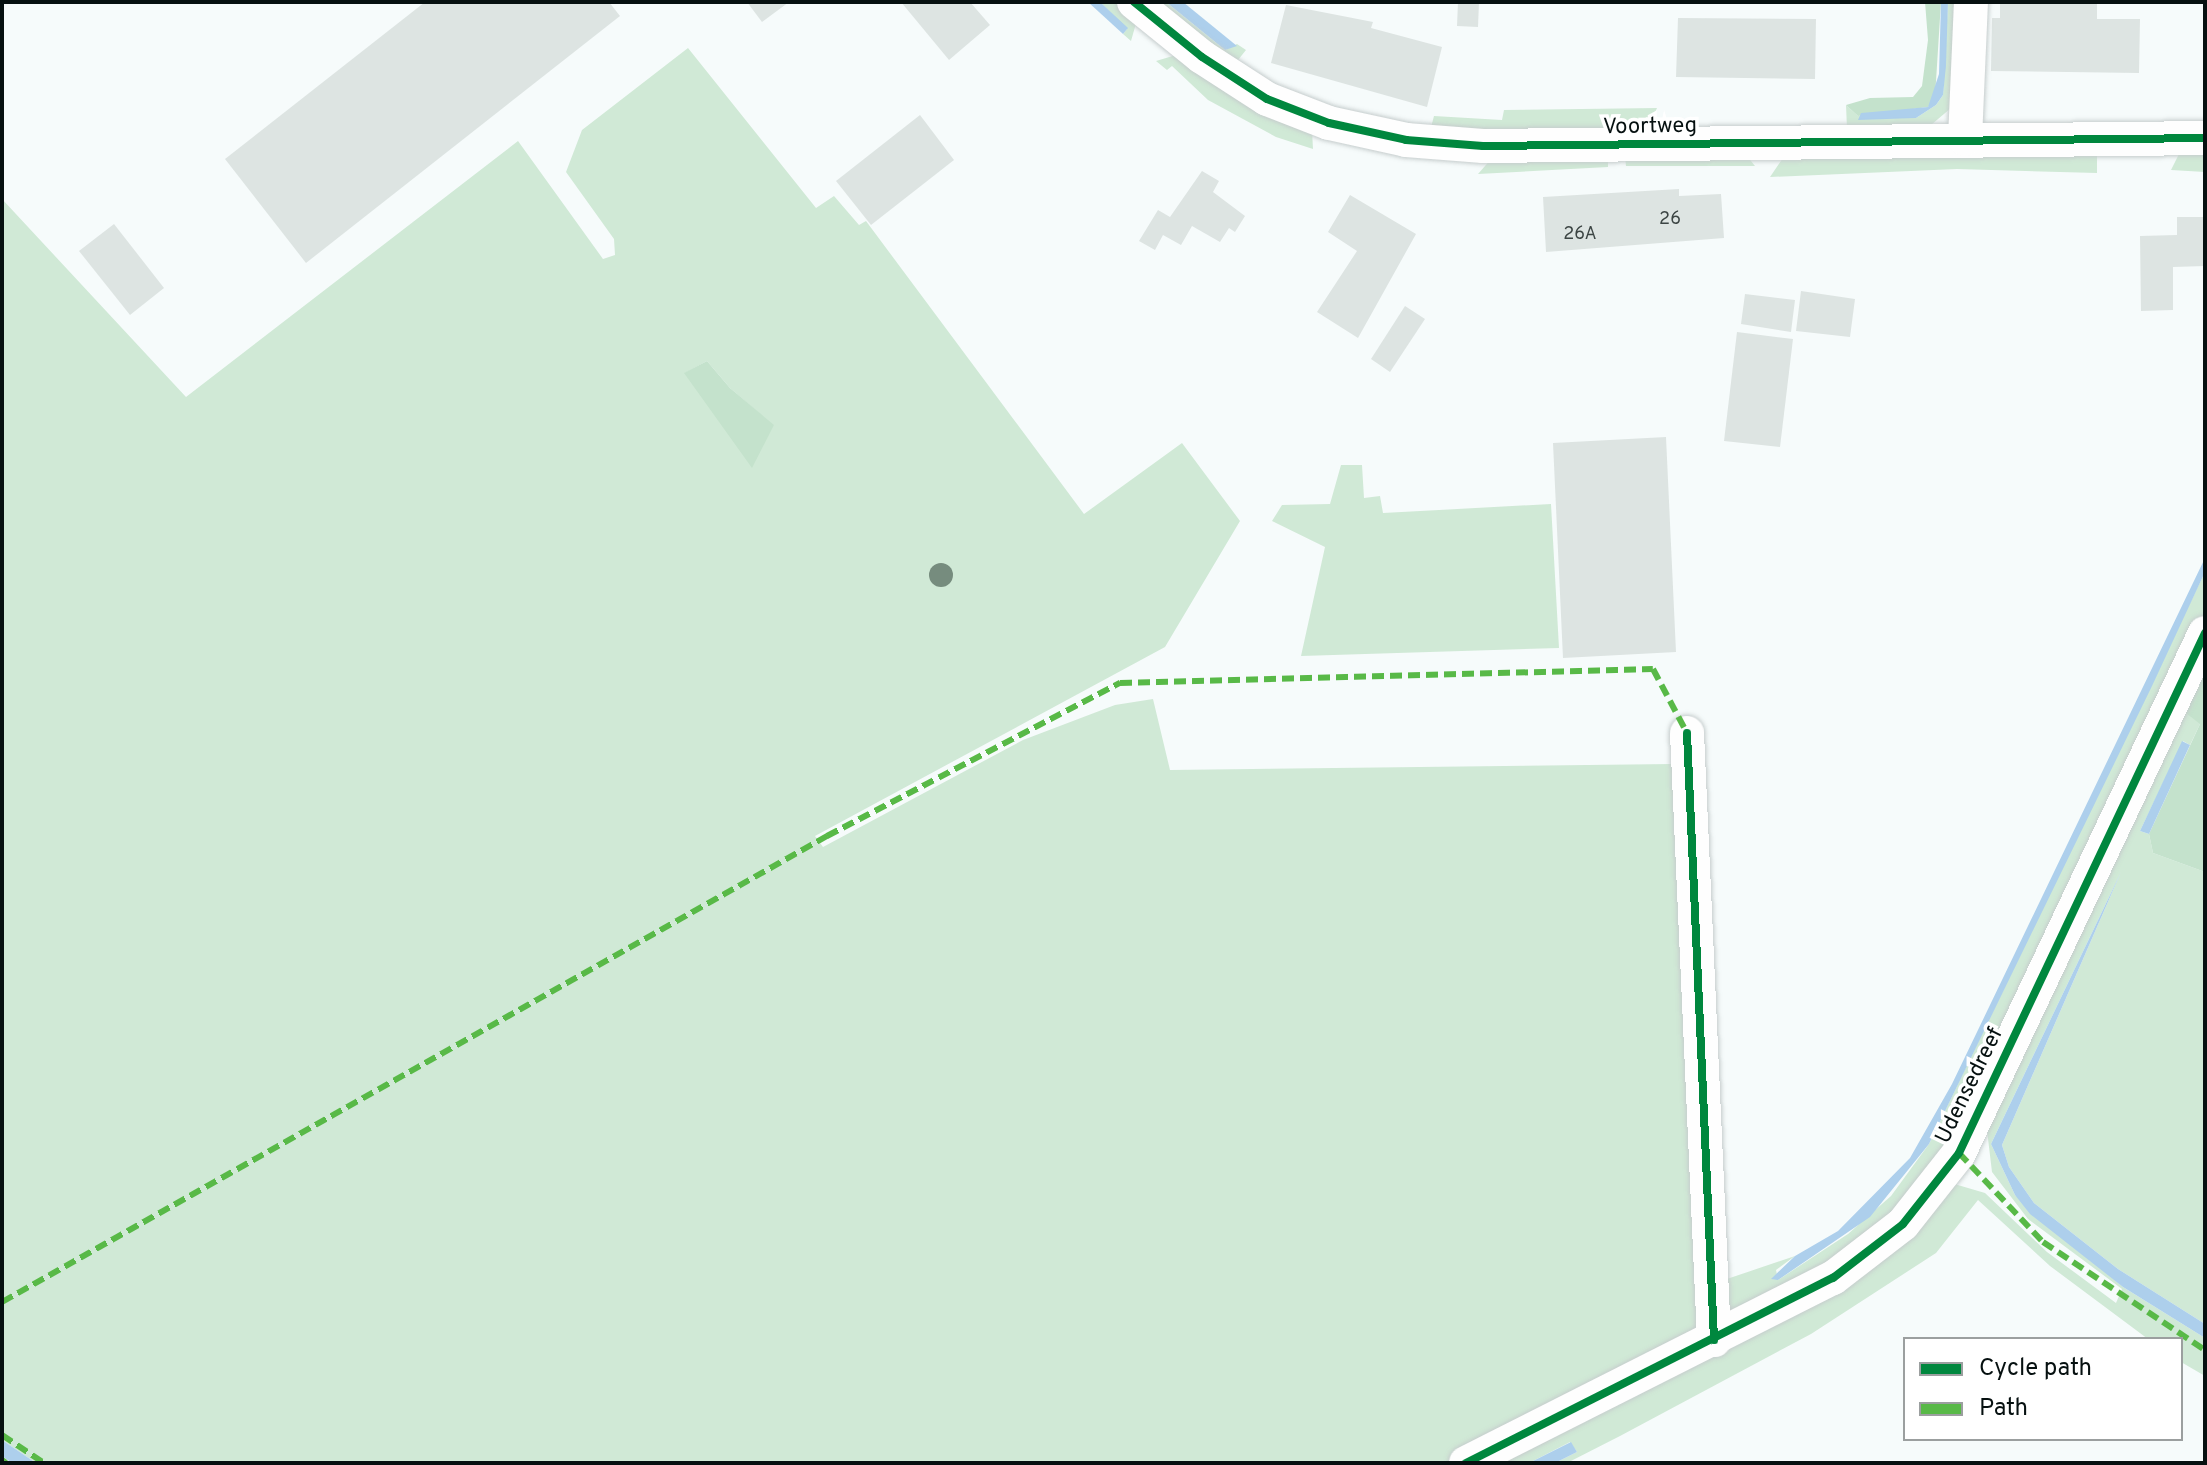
<!DOCTYPE html>
<html>
<head>
<meta charset="utf-8">
<style>
  body { margin:0 }
  #map { position:relative; width:2207px; height:1465px; overflow:hidden; background:#f6fbfb; font-family:Overpass,sans-serif }
  div>[style] { position:absolute }
  [style*='--x'] { left:calc(var(--x)*1px); top:calc(var(--y)*1px); width:calc(var(--w)*1px); rotate:calc(var(--a)*1deg) }
  .green>* { inset:0; background:#d0e9d6 }
  .forest>* { inset:0; background:#c4e2cc }
  .water>* { inset:0; background:#adcfec }
  .building>* { inset:0; background:#dde4e2 }
  .roads { filter:drop-shadow(0 0 2px #c6cdcd) drop-shadow(0 0 2px #c6cdcd) }
  .minor>* { height:34px; margin:-17px; padding:0 17px; transform-origin:17px; border-radius:17px; background:#fefefe }
  .quiet>* { height:6px; margin-top:-3px; transform-origin:0; background:repeating-linear-gradient(90deg,#58b947 0 12px,transparent 0 18px) }
  .cycleway>* { height:8px; margin:-4px; padding:0 4px; transform-origin:4px; border-radius:4px; background:#00873e }
  .trees>* { width:24px; height:24px; margin:-12px; border-radius:50%; background:#768c7e }
  span { translate:-50% -50%; white-space:nowrap; text-align:center; line-height:1.15; -webkit-text-stroke:7px #fff; paint-order:stroke }
  .number-label { font-size:18px; color:#3c4544 }
  .number-label span { -webkit-text-stroke-width:0 }
  .street-label { font-size:22px; color:#061010 }
  .frame { position:absolute; inset:0; border:4px solid #061010; pointer-events:none }
  .legend { position:absolute; left:1903px; top:1337px; width:280px; height:104px; box-sizing:border-box; background:#fff; border:2px solid #9b9f9f; margin:0; padding:10px 14px; list-style:none; font-size:24px; color:#061010 }
  .legend li { display:flex; align-items:center; gap:16px; height:40px }
  .legend b { width:40px; border:2px solid #9b9f9f }
</style>
</head>
<body>
<div id="map">
  <div class="green">
    <div style="clip-path:polygon(1100px 2px,1118px 2px,1137px 20px,1131px 41px,1123px 34px,1127px 29px)"></div>
    <div style="clip-path:polygon(1151px 2px,1166px 2px,1225px 50px,1237px 44px,1246px 50px,1238px 60px,1228px 60px)"></div>
    <div style="clip-path:polygon(1948px 2px,1963px 2px,1951px 108px,1931px 125px,1847px 129px,1846px 105px,1858px 116px,1916px 118px,1936px 105px,1943px 95px)"></div>
    <div style="clip-path:polygon(evenodd,688px 48px,816px 208px,834px 196px,859px 225px,866px 221px,1084px 514px,1182px 443px,1240px 521px,1165px 647px,815px 836px,823px 847px,1023px 740px,1115px 705px,1153px 699px,1170px 770px,1672px 764px,1699px 1304px,1696px 1339px,1446px 1463px,36px 1463px,2px 1440px,2px 199px,186px 397px,518px 141px,603px 259px,615px 255px,614px 239px,566px 172px,582px 130px,688px 48px,707px 361px,730px 388px,774px 426px,685px 373px,707px 361px)"></div>
    <div style="clip-path:polygon(1176px 55px,1312px 130px,1313px 149px,1276px 137px,1208px 100px,1172px 66px,1167px 70px,1156px 61px)"></div>
    <div style="clip-path:polygon(1657px 108px,1650px 124px,1633px 132px,1430px 131px,1434px 116px,1502px 120px,1504px 110px)"></div>
    <div style="clip-path:polygon(2205px 149px,2205px 172px,2171px 170px,2181px 150px)"></div>
    <div style="clip-path:polygon(2097px 151px,2097px 173px,1957px 169px,1770px 177px,1785px 155px)"></div>
    <div style="clip-path:polygon(1747px 156px,1755px 166px,1626px 166px,1625px 157px)"></div>
    <div style="clip-path:polygon(1492px 158px,1608px 158px,1608px 167px,1478px 174px)"></div>
    <div style="clip-path:polygon(1341px 465px,1362px 465px,1364px 498px,1380px 496px,1383px 513px,1551px 504px,1559px 648px,1301px 656px,1325px 547px,1272px 521px,1282px 505px,1330px 504px)"></div>
    <div style="clip-path:polygon(2205px 572px,2205px 613px,1964px 1120px,1932px 1174px,1845px 1261px,1743px 1316px,1729px 1311px,1718px 1282px,1795px 1256px,1776px 1270px,1778px 1280px,1848px 1234px,1891px 1196px,1929px 1144px)"></div>
    <div style="clip-path:polygon(2205px 661px,2200px 724px,2190px 745px,2183px 741px,2140px 831px,2149px 834px,2153px 853px,2205px 872px,2205px 1324px,2118px 1269px,2034px 1203px,2009px 1167px,2002px 1145px,2121px 872px,1991px 1144px,2015px 1195px,2123px 1287px,2205px 1338px,2205px 1376px,2181px 1362px,2181px 1339px,2148px 1339px,2050px 1266px,1978px 1200px,1936px 1253px,1811px 1334px,1620px 1436px,1567px 1463px,1555px 1463px,1577px 1452px,1570px 1442px,1529px 1463px,1489px 1463px,1797px 1309px,1951px 1183px,1985px 1193px,2047px 1252px,2116px 1303px,2122px 1289px,2028px 1219px,1992px 1172px,1986px 1122px)"></div>
  </div>
  <div class="forest">
    <div style="clip-path:polygon(1925px 2px,1941px 2px,1935px 97px,1928px 107px,1858px 116px,1846px 105px,1870px 98px,1913px 97px,1922px 86px,1928px 40px)"></div>
    <div style="clip-path:polygon(707px 361px,730px 388px,774px 425px,752px 468px,684px 373px)"></div>
    <div style="clip-path:polygon(2205px 672px,2205px 872px,2153px 853px,2149px 834px,2200px 724px,2186px 713px)"></div>
  </div>
  <div class="water">
    <div style="clip-path:polygon(1088px 2px,1100px 2px,1128px 28px,1123px 34px)"></div>
    <div style="clip-path:polygon(1166px 2px,1183px 2px,1237px 46px,1225px 50px)"></div>
    <div style="clip-path:polygon(1941px 2px,1948px 2px,1946px 66px,1943px 95px,1936px 105px,1916px 118px,1858px 120px,1861px 113px,1928px 107px,1939px 74px)"></div>
    <div style="clip-path:polygon(2205px 558px,2205px 572px,2152px 686px,1929px 1144px,1870px 1217px,1778px 1280px,1771px 1279px,1795px 1256px,1838px 1231px,1910px 1158px,1952px 1084px)"></div>
    <div style="clip-path:polygon(2182px 741px,2190px 745px,2149px 834px,2140px 831px)"></div>
    <div style="clip-path:polygon(2121px 872px,2002px 1145px,2009px 1167px,2034px 1203px,2118px 1269px,2205px 1324px,2205px 1338px,2123px 1287px,2030px 1214px,2015px 1195px,1991px 1144px)"></div>
    <div style="clip-path:polygon(2px 1440px,36px 1463px,12px 1463px,2px 1456px)"></div>
    <div style="clip-path:polygon(1571px 1442px,1577px 1452px,1555px 1463px,1529px 1463px)"></div>
  </div>
  <div class="building">
    <div style="clip-path:polygon(425px 2px,609px 2px,620px 16px,306px 263px,225px 159px)"></div>
    <div style="clip-path:polygon(747px 2px,789px 2px,762px 22px)"></div>
    <div style="clip-path:polygon(901px 2px,970px 2px,990px 25px,949px 60px)"></div>
    <div style="clip-path:polygon(1458px 2px,1479px 2px,1478px 27px,1457px 26px)"></div>
    <div style="clip-path:polygon(2000px 2px,2097px 2px,2097px 19px,2140px 19px,2139px 73px,1991px 71px,1992px 18px,2000px 18px)"></div>
    <div style="clip-path:polygon(1286px 5px,1373px 22px,1371px 28px,1442px 47px,1427px 107px,1271px 63px)"></div>
    <div style="clip-path:polygon(1678px 18px,1816px 19px,1815px 79px,1676px 77px)"></div>
    <div style="clip-path:polygon(920px 115px,954px 160px,871px 225px,836px 181px)"></div>
    <div style="clip-path:polygon(1202px 171px,1219px 181px,1213px 192px,1245px 216px,1235px 232px,1229px 228px,1220px 242px,1192px 226px,1181px 245px,1163px 235px,1155px 250px,1139px 241px,1158px 210px,1170px 217px)"></div>
    <div style="clip-path:polygon(1679px 189px,1679px 196px,1721px 194px,1724px 238px,1546px 252px,1543px 197px)"></div>
    <div style="clip-path:polygon(1350px 195px,1416px 234px,1358px 338px,1317px 312px,1357px 251px,1328px 232px)"></div>
    <div style="clip-path:polygon(2177px 217px,2205px 217px,2205px 266px,2173px 267px,2173px 310px,2141px 311px,2140px 236px,2177px 235px)"></div>
    <div style="clip-path:polygon(114px 224px,164px 288px,130px 315px,79px 251px)"></div>
    <div style="clip-path:polygon(1801px 291px,1855px 299px,1850px 337px,1796px 331px)"></div>
    <div style="clip-path:polygon(1745px 294px,1795px 300px,1791px 332px,1741px 324px)"></div>
    <div style="clip-path:polygon(1405px 306px,1425px 319px,1390px 372px,1371px 359px)"></div>
    <div style="clip-path:polygon(1737px 332px,1793px 339px,1780px 447px,1724px 441px)"></div>
    <div style="clip-path:polygon(1666px 437px,1676px 652px,1563px 658px,1553px 443px)"></div>
  </div>
  <div class="roads">
    <div class="minor">
      <div style="--x:1134;--y:2;--w:87;--a:39"></div>
      <div style="--x:1202;--y:57;--w:77;--a:32.9"></div>
      <div style="--x:1267;--y:99;--w:66;--a:21.2"></div>
      <div style="--x:1329;--y:123;--w:79;--a:12.4"></div>
      <div style="--x:1406;--y:140;--w:77;--a:4.5"></div>
      <div style="--x:1483;--y:146;--w:722;--a:-0.63"></div>
      <div style="--x:1965;--y:139;--w:137;--a:-87.5"></div>
      <div style="--x:1687;--y:733;--w:608;--a:87.45"></div>
      <div style="--x:1466;--y:1463;--w:411;--a:-26.8"></div>
      <div style="--x:1833;--y:1278;--w:88;--a:-37.6"></div>
      <div style="--x:1903;--y:1224;--w:90;--a:-51.7"></div>
      <div style="--x:1959;--y:1153;--w:575;--a:-64.68"></div>
    </div>
  </div>
  <div class="quiet">
    <div style="--x:1959;--y:1153;--w:122;--a:46.7"></div>
    <div style="--x:2043;--y:1242;--w:195;--a:33.7"></div>
    <div style="--x:2;--y:1302;--w:948;--a:-29.46"></div>
    <div style="--x:827;--y:836;--w:331;--a:-27.6"></div>
    <div style="--x:1120;--y:683;--w:533;--a:-1.5"></div>
    <div style="--x:1653;--y:669;--w:72;--a:62"></div>
    <div style="--x:2;--y:1435;--w:50;--a:33.7"></div>
    <div style="--x:2;--y:1460;--w:5;--a:37"></div>
  </div>
  <div class="cycleway">
    <div style="--x:1134;--y:2;--w:87;--a:39"></div>
    <div style="--x:1202;--y:57;--w:77;--a:32.9"></div>
    <div style="--x:1267;--y:99;--w:66;--a:21.2"></div>
    <div style="--x:1329;--y:123;--w:79;--a:12.4"></div>
    <div style="--x:1406;--y:140;--w:77;--a:4.5"></div>
    <div style="--x:1483;--y:146;--w:722;--a:-0.63"></div>
    <div style="--x:1687;--y:733;--w:608;--a:87.45"></div>
    <div style="--x:1466;--y:1463;--w:411;--a:-26.8"></div>
    <div style="--x:1833;--y:1278;--w:88;--a:-37.6"></div>
    <div style="--x:1903;--y:1224;--w:90;--a:-51.7"></div>
    <div style="--x:1959;--y:1153;--w:575;--a:-64.68"></div>
  </div>
  <div class="trees">
    <div style="left:941px;top:575px"></div>
  </div>
  <div class="number-label">
    <span style="left:1670px;top:220px">26</span>
    <span style="left:1580px;top:235px">26A</span>
  </div>
  <div class="street-label">
    <span style="left:1650px;top:127px;rotate:-1deg">Voortweg</span>
    <span style="left:1970px;top:1086px;rotate:-64deg">Udensedreef</span>
  </div>
  <div class="frame"></div>
  <ul class="legend">
  <li><b style="height:10px;background:#00873e"></b>Cycle path</li>
  <li><b style="height:10px;background:#58b947"></b>Path</li>
  </ul>
</div>
</body>
</html>
